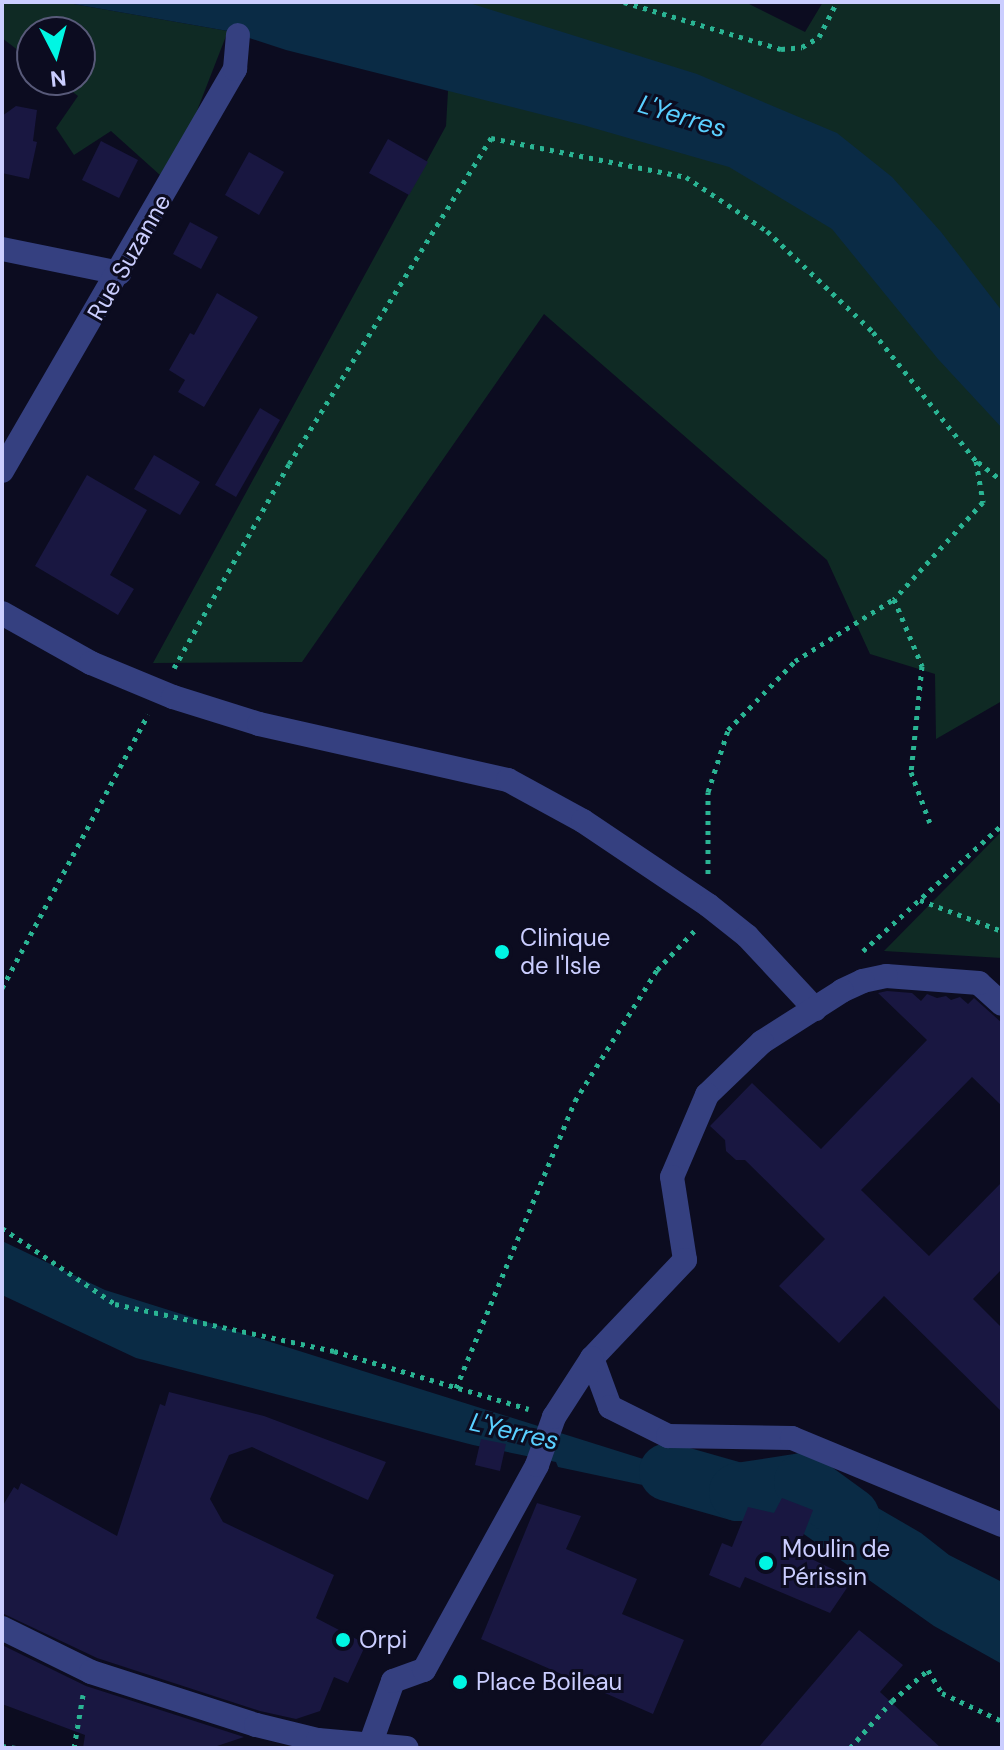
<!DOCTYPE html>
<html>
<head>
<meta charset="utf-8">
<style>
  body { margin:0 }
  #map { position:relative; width:1004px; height:1750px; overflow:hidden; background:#0c0c20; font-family:"DM Sans",sans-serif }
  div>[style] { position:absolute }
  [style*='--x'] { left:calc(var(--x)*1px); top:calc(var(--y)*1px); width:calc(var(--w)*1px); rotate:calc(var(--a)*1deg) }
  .green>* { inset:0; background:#0f2a24 }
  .water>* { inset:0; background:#0a2b45 }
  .river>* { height:58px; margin:-29px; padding:0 29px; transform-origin:29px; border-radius:29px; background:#0a2b45 }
  .building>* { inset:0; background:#191741 }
  .path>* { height:5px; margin-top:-2.5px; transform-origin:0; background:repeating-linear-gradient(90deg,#2ab493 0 4px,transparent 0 10px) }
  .minor>* { height:24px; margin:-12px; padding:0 12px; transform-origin:12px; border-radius:12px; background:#354080 }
  .dots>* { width:22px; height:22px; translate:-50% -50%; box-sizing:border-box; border:4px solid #0c0c20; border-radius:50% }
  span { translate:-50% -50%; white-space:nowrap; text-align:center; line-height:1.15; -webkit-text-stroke:6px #0c0c20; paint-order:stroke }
  .street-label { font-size:24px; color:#cbceff }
  .poi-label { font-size:24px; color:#cbceff }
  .left { translate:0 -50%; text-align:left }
  .water-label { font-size:26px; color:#59cfff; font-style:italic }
  .frame { position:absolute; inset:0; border:4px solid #cbceff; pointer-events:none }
  .north { position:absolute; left:16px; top:16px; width:80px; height:80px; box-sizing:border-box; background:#0c0c20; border:2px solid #585a79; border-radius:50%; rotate:174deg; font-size:22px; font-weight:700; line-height:32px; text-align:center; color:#cbceff }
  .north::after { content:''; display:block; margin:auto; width:28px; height:36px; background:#00f6e3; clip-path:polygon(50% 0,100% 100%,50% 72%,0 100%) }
</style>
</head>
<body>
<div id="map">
  <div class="green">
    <div style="clip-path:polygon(2px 2px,62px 2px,228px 31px,193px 121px,160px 175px,111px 131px,74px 155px,56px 128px,78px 96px,57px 80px,80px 80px,80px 32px,32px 32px,32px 61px,2px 38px)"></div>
    <div style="clip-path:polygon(425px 2px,745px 2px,805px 32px,823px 2px,1002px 2px,1002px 701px,936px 739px,935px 674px,870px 654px,827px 560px,544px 314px,302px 662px,153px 663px,446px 126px,448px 91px)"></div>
    <div style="clip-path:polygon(1002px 831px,1002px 958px,884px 951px)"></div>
  </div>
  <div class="water">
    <div style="clip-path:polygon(62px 2px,466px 2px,697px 74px,837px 133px,892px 177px,941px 232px,1002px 311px,1002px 428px,938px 359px,832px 229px,729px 167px,583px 125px,286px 50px,228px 31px)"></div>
    <div style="clip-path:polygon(2px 1241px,105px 1290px,764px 1497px,804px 1471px,815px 1478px,828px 1479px,921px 1533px,949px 1555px,1002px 1582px,1002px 1664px,934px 1626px,774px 1513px,558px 1467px,556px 1462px,473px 1445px,136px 1358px,2px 1295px)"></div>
  </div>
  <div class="river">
    <div style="--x:668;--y:1472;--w:73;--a:15.9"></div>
    <div style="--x:738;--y:1492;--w:66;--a:-8.7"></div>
    <div style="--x:803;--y:1482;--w:59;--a:36.1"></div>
  </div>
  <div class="building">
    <div style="clip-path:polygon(16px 106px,37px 110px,33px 141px,37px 142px,29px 179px,2px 173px,2px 116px)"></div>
    <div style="clip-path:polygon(388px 139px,428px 162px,409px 195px,369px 173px)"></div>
    <div style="clip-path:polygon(101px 141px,138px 160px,119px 198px,82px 180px)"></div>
    <div style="clip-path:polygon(249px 152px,284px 172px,259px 215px,225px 195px)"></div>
    <div style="clip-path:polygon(190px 222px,218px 237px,201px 269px,173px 254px)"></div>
    <div style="clip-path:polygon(217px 293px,258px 317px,204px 407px,178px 392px,185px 380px,169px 370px,190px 333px,194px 335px)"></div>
    <div style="clip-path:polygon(260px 408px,280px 420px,236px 497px,215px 485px)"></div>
    <div style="clip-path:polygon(154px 455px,200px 482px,180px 515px,134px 489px)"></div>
    <div style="clip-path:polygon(87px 475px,147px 510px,110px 575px,134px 589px,118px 615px,35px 566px)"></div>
    <div style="clip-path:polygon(887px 991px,912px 993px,921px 1001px,927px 994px,937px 998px,946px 996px,951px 1000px,960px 997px,968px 1004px,974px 998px,1002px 1023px,1002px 1106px,972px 1077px,861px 1190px,929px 1256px,1002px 1182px,1002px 1269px,973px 1299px,1002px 1328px,1002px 1412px,884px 1296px,839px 1343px,779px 1286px,825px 1239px,745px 1160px,736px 1160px,726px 1151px,725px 1140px,710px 1126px,752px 1083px,821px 1149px,927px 1040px,878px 993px)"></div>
    <div style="clip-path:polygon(169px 1392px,264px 1416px,386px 1462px,368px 1500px,252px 1447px,229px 1455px,210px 1499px,223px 1522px,334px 1575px,316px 1618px,366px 1644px,348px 1683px,334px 1677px,320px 1711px,296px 1719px,260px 1711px,97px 1658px,2px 1613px,2px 1507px,14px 1487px,18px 1490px,21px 1483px,117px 1536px,160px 1404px,165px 1406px)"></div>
    <div style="clip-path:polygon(481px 1439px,506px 1444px,500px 1471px,475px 1465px)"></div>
    <div style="clip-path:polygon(782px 1498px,813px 1510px,797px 1552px,853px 1579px,830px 1613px,745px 1577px,740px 1588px,709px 1575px,722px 1543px,732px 1547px,748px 1507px,774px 1513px)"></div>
    <div style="clip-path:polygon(537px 1503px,581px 1516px,566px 1549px,637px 1579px,622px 1614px,684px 1640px,653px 1714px,481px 1639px)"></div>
    <div style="clip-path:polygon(859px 1630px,903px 1665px,880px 1692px,941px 1748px,758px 1748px)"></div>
    <div style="clip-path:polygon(2px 1645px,86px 1686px,244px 1737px,211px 1748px,83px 1748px,85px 1735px,2px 1704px)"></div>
  </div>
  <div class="path">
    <div style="--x:624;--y:2;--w:164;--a:16.7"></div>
    <div style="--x:781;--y:49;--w:21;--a:-5"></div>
    <div style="--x:802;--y:47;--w:20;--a:-30"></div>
    <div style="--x:819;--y:37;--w:39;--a:-63"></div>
    <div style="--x:978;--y:462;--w:31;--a:38"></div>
    <div style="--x:174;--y:668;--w:234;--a:-60.6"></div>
    <div style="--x:289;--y:464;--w:384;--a:-58.2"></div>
    <div style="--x:491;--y:138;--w:199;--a:11.3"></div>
    <div style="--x:686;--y:177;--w:97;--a:33.7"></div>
    <div style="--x:767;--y:231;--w:146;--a:43.6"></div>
    <div style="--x:873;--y:332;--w:165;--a:51.4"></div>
    <div style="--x:976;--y:461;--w:42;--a:80.3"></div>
    <div style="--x:983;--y:502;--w:132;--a:132.5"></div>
    <div style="--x:708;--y:874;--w:82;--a:-90"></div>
    <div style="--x:708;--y:792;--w:65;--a:-72.1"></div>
    <div style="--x:728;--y:730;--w:96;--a:-45.8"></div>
    <div style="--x:795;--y:661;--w:117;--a:-32.1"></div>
    <div style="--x:894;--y:599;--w:73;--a:67.3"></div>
    <div style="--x:922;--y:666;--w:107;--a:95.9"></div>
    <div style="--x:911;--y:772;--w:54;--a:69.6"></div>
    <div style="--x:920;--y:900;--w:88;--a:20.7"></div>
    <div style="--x:863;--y:951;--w:188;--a:-42.2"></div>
    <div style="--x:2;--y:988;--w:310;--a:-61.9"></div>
    <div style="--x:2;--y:1228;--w:136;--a:33.9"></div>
    <div style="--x:115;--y:1304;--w:224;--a:12.1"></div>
    <div style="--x:334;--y:1351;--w:203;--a:16.6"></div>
    <div style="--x:456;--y:1388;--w:311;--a:-67.5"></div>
    <div style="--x:575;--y:1101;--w:155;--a:-58"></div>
    <div style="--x:657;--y:970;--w:57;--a:-46.4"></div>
    <div style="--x:2;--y:1746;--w:14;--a:8"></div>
    <div style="--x:74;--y:1748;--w:54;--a:-80.4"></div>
    <div style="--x:850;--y:1748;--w:63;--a:-48.2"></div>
    <div style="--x:892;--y:1701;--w:48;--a:-40.7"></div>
    <div style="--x:928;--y:1670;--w:27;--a:59"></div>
    <div style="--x:942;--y:1693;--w:66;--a:25"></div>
  </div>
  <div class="minor">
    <div style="--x:2;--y:249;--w:120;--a:11.5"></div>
    <div style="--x:2;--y:471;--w:465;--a:-59.9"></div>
    <div style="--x:235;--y:69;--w:34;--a:-85"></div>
    <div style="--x:2;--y:613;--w:102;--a:29.3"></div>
    <div style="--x:91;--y:663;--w:89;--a:22.5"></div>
    <div style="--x:173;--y:697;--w:90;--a:17.4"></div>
    <div style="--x:259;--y:724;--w:255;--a:12.7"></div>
    <div style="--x:508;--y:780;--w:85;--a:28.7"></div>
    <div style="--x:583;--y:821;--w:151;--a:33.9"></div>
    <div style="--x:708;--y:905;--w:50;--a:38.5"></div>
    <div style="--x:747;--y:936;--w:100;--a:47"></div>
    <div style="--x:1002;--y:1004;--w:31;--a:-138"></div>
    <div style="--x:979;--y:983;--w:93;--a:-175.7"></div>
    <div style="--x:886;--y:976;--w:24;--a:168"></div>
    <div style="--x:863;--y:981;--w:23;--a:155"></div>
    <div style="--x:842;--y:991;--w:95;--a:147.5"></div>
    <div style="--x:762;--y:1042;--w:76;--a:136.1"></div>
    <div style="--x:707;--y:1095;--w:89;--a:113.1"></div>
    <div style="--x:672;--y:1177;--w:84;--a:81.1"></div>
    <div style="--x:685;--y:1260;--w:135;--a:133.5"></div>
    <div style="--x:592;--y:1358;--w:52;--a:69.8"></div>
    <div style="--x:610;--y:1407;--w:65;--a:26.6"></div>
    <div style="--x:668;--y:1436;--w:124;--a:0.9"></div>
    <div style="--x:792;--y:1438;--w:227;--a:22.5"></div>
    <div style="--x:2;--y:1628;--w:99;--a:26.3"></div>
    <div style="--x:91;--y:1672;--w:173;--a:17.8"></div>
    <div style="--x:256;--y:1725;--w:64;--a:13.6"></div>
    <div style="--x:318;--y:1740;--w:89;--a:5.1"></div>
    <div style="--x:370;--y:1745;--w:68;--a:-70.2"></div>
    <div style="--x:393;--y:1681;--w:33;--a:-20"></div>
    <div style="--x:424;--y:1670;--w:234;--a:-61.1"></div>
    <div style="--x:537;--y:1465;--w:51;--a:-70.5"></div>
    <div style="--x:554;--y:1417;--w:70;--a:-57.2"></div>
  </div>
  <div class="dots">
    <div style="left:502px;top:952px;background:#00f6e3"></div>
    <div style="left:766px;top:1563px;background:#00f6e3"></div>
    <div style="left:343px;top:1640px;background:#00f6e3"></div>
    <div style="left:460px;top:1682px;background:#00f6e3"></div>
  </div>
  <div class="street-label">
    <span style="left:129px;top:257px;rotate:-60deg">Rue Suzanne</span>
  </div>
  <div class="poi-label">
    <span class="left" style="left:520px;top:952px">Clinique<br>de l'Isle</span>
    <span class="left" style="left:782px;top:1563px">Moulin de<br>Périssin</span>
    <span class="left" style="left:359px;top:1640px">Orpi</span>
    <span class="left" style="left:476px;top:1682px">Place Boileau</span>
  </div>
  <div class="water-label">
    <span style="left:682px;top:117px;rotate:17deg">L'Yerres</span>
    <span style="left:514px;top:1432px;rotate:13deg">L'Yerres</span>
  </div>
  <div class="frame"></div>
  <div class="north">N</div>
</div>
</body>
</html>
